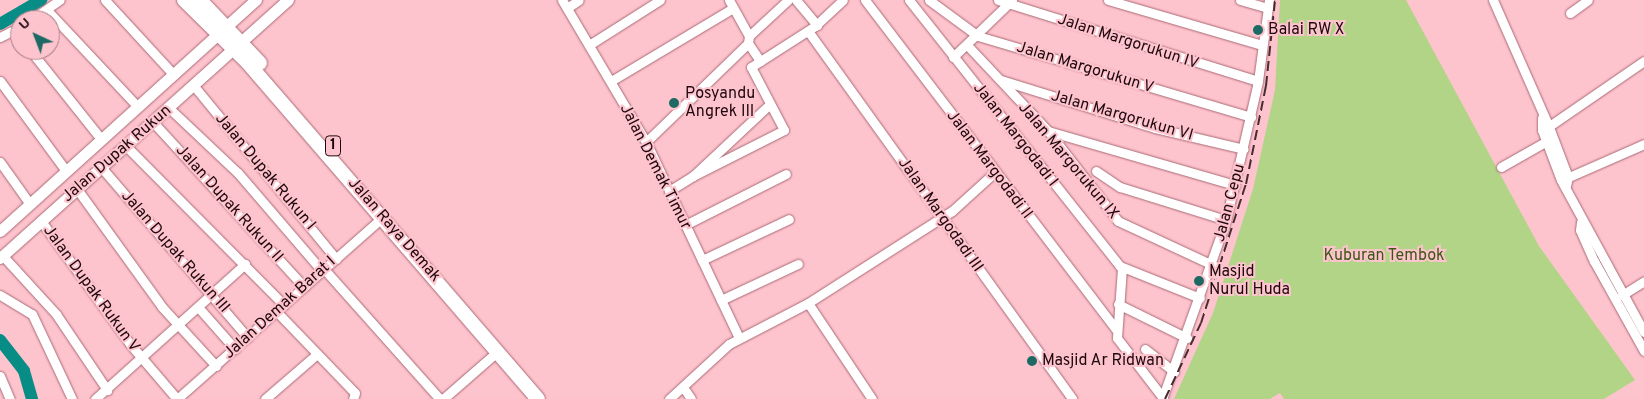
<!DOCTYPE html>
<html>
<head>
<meta charset="utf-8">
<style>
  body { margin:0 }
  #map { position:relative; width:1644px; height:399px; overflow:hidden; background:#fec4cd; font-family:Overpass,sans-serif }
  div>[style] { position:absolute }
  [style*='--x'] { left:calc(var(--x)*1px); top:calc(var(--y)*1px); width:calc(var(--w)*1px); rotate:calc(var(--a)*1deg) }
  .green>* { inset:0; background:#b1d486 }
  .river>* { height:12px; margin:-6px; padding:0 6px; transform-origin:6px; border-radius:6px; background:#088d86 }
  .roads { filter:drop-shadow(0 0 1px #aa6a76) drop-shadow(0 0 1px #aa6a76) }
  .minor>* { height:9px; margin:-4.5px; padding:0 4.5px; transform-origin:4.5px; border-radius:4.5px; background:#fff }
  .major>* { height:11px; margin:-5.5px; padding:0 5.5px; transform-origin:5.5px; border-radius:5.5px; background:#fff }
  .highway>* { height:14px; margin:-7px; padding:0 7px; transform-origin:7px; border-radius:7px; background:#fff }
  .rail>* { height:2px; margin-top:-1px; transform-origin:0; background:repeating-linear-gradient(90deg,#492b31 0 10px,transparent 0 15px) }
  .dots>* { width:14px; height:14px; translate:-50% -50%; box-sizing:border-box; border:2px solid #fec4cd; border-radius:50% }
  span { translate:-50% -50%; white-space:nowrap; text-align:center; line-height:1.15; -webkit-text-stroke:4px #fec4cd; paint-order:stroke }
  .shield-label span { padding:1px 4px; background:#fec4cd; border:1px solid; border-radius:4px; -webkit-text-stroke-width:0 }
  .shield-label { font-size:15px; color:#1f080d; font-weight:700 }
  .poi-label { font-size:16px; color:#1f080d }
  .left { translate:0 -50%; text-align:left }
  .street-label { font-size:16px; color:#1f080d }
  .park-label { font-size:16px; color:#3d5516 }
  .north { position:absolute; left:10px; top:10px; width:50px; height:50px; box-sizing:border-box; background:#fec4cd; border:1px solid #a57980; border-radius:50%; rotate:317deg; font-size:14px; font-weight:700; line-height:20px; text-align:center; color:#1f080d }
  .north::after { content:''; display:block; margin:auto; width:18px; height:22px; background:#1d6963; clip-path:polygon(50% 0,100% 100%,50% 72%,0 100%) }
</style>
</head>
<body>
<div id="map">
  <div class="green">
    <div style="clip-path:polygon(1280px 0,1406px 0,1539px 246px,1635px 380px,1604px 399px,1284px 399px,1280px 393px,1270px 399px,1174px 399px,1213px 313px,1253px 189px,1275px 90px)"></div>
  </div>
  <div class="river">
    <div style="--x:0;--y:24;--w:48;--a:-30.3"></div>
    <div style="--x:0;--y:340;--w:39;--a:52"></div>
    <div style="--x:24;--y:371;--w:29;--a:74"></div>
  </div>
  <div class="roads">
    <div class="minor">
      <div style="--x:105;--y:0;--w:100;--a:47.4"></div>
      <div style="--x:562;--y:0;--w:165;--a:59.4"></div>
      <div style="--x:646;--y:142;--w:217;--a:64.6"></div>
      <div style="--x:729;--y:0;--w:41;--a:60.9"></div>
      <div style="--x:796;--y:0;--w:33;--a:50"></div>
      <div style="--x:865;--y:0;--w:414;--a:52.7"></div>
      <div style="--x:909;--y:0;--w:340;--a:51.6"></div>
      <div style="--x:1120;--y:266;--w:86;--a:21.8"></div>
      <div style="--x:929;--y:0;--w:61;--a:36.3"></div>
      <div style="--x:978;--y:36;--w:285;--a:16.5"></div>
      <div style="--x:998;--y:0;--w:272;--a:17.3"></div>
      <div style="--x:1108;--y:0;--w:160;--a:16.3"></div>
      <div style="--x:1240;--y:0;--w:29;--a:16"></div>
      <div style="--x:1493;--y:0;--w:139;--a:66.2"></div>
      <div style="--x:1549;--y:127;--w:53;--a:69.2"></div>
      <div style="--x:1568;--y:177;--w:9;--a:103"></div>
      <div style="--x:567;--y:8;--w:14;--a:-34"></div>
      <div style="--x:47;--y:10;--w:132;--a:46.8"></div>
      <div style="--x:1570;--y:13;--w:22;--a:-36"></div>
      <div style="--x:31;--y:20;--w:35;--a:-35"></div>
      <div style="--x:808;--y:31;--w:453;--a:54.3"></div>
      <div style="--x:0;--y:37;--w:22;--a:-27"></div>
      <div style="--x:748;--y:43;--w:7;--a:-82"></div>
      <div style="--x:749;--y:36;--w:53;--a:-42.7"></div>
      <div style="--x:748;--y:43;--w:22;--a:56"></div>
      <div style="--x:589;--y:45;--w:84;--a:-32.4"></div>
      <div style="--x:967;--y:45;--w:118;--a:46.7"></div>
      <div style="--x:1048;--y:131;--w:114;--a:52.1"></div>
      <div style="--x:1118;--y:221;--w:105;--a:24.9"></div>
      <div style="--x:30;--y:50;--w:114;--a:51.4"></div>
      <div style="--x:953;--y:57;--w:82;--a:-44"></div>
      <div style="--x:1001;--y:80;--w:161;--a:17.3"></div>
      <div style="--x:1155;--y:128;--w:91;--a:13.3"></div>
      <div style="--x:0;--y:81;--w:112;--a:53.7"></div>
      <div style="--x:611;--y:81;--w:142;--a:-30.9"></div>
      <div style="--x:194;--y:86;--w:224;--a:50.6"></div>
      <div style="--x:169;--y:108;--w:95;--a:43.3"></div>
      <div style="--x:238;--y:173;--w:129;--a:49.4"></div>
      <div style="--x:1542;--y:118;--w:12;--a:90"></div>
      <div style="--x:1542;--y:130;--w:53;--a:69.2"></div>
      <div style="--x:1561;--y:180;--w:173;--a:61.4"></div>
      <div style="--x:152;--y:121;--w:225;--a:47.5"></div>
      <div style="--x:1545;--y:129;--w:120;--a:-34.5"></div>
      <div style="--x:1048;--y:131;--w:195;--a:16.1"></div>
      <div style="--x:646;--y:142;--w:142;--a:-44.1"></div>
      <div style="--x:126;--y:146;--w:224;--a:45.2"></div>
      <div style="--x:0;--y:162;--w:52;--a:54.5"></div>
      <div style="--x:101;--y:167;--w:225;--a:49.3"></div>
      <div style="--x:1501;--y:167;--w:51;--a:-29.6"></div>
      <div style="--x:1096;--y:171;--w:29;--a:34"></div>
      <div style="--x:1120;--y:187;--w:111;--a:17.3"></div>
      <div style="--x:693;--y:176;--w:102;--a:-26.8"></div>
      <div style="--x:784;--y:130;--w:71;--a:-117.6"></div>
      <div style="--x:751;--y:67;--w:76;--a:-32.6"></div>
      <div style="--x:815;--y:26;--w:38;--a:-43"></div>
      <div style="--x:1562;--y:180;--w:90;--a:-23.7"></div>
      <div style="--x:77;--y:189;--w:145;--a:54.2"></div>
      <div style="--x:162;--y:307;--w:80;--a:47.5"></div>
      <div style="--x:669;--y:191;--w:28;--a:-32"></div>
      <div style="--x:693;--y:176;--w:105;--a:-43.1"></div>
      <div style="--x:41;--y:221;--w:152;--a:54.1"></div>
      <div style="--x:130;--y:344;--w:72;--a:49.5"></div>
      <div style="--x:177;--y:399;--w:275;--a:-41.5"></div>
      <div style="--x:1581;--y:222;--w:8;--a:97"></div>
      <div style="--x:1580;--y:230;--w:34;--a:66"></div>
      <div style="--x:1594;--y:261;--w:103;--a:60.9"></div>
      <div style="--x:685;--y:225;--w:113;--a:-26.8"></div>
      <div style="--x:3;--y:256;--w:79;--a:47.6"></div>
      <div style="--x:56;--y:314;--w:92;--a:56.1"></div>
      <div style="--x:702;--y:260;--w:96;--a:-25.2"></div>
      <div style="--x:1122;--y:268;--w:70;--a:94.1"></div>
      <div style="--x:1117;--y:338;--w:76;--a:52.5"></div>
      <div style="--x:324;--y:269;--w:174;--a:48.3"></div>
      <div style="--x:0;--y:295;--w:37;--a:31"></div>
      <div style="--x:32;--y:314;--w:94;--a:64.8"></div>
      <div style="--x:1622;--y:295;--w:26;--a:-32"></div>
      <div style="--x:721;--y:300;--w:85;--a:-25.1"></div>
      <div style="--x:808;--y:303;--w:115;--a:56.3"></div>
      <div style="--x:1118;--y:304;--w:77;--a:26.2"></div>
      <div style="--x:198;--y:307;--w:56;--a:48.6"></div>
      <div style="--x:277;--y:312;--w:112;--a:46.1"></div>
      <div style="--x:355;--y:393;--w:6;--a:108"></div>
      <div style="--x:1145;--y:349;--w:37;--a:38"></div>
      <div style="--x:0;--y:376;--w:25;--a:67"></div>
      <div style="--x:683;--y:387;--w:14;--a:56"></div>
      <div style="--x:95;--y:399;--w:202;--a:-42"></div>
      <div style="--x:265;--y:399;--w:69;--a:-40.9"></div>
      <div style="--x:443;--y:399;--w:73;--a:-41.1"></div>
      <div style="--x:669;--y:399;--w:81;--a:-42.5"></div>
      <div style="--x:729;--y:344;--w:89;--a:-27.4"></div>
      <div style="--x:808;--y:303;--w:171;--a:-32.6"></div>
      <div style="--x:952;--y:211;--w:58;--a:-42.2"></div>
      <div style="--x:1162;--y:399;--w:190;--a:-70.3"></div>
      <div style="--x:1226;--y:220;--w:143;--a:-77"></div>
      <div style="--x:1258;--y:81;--w:82;--a:-82.3"></div>
    </div>
    <div class="major">
      <div style="--x:0;--y:231;--w:345;--a:-42.1"></div>
      <div style="--x:0;--y:258;--w:387;--a:-41.9"></div>
    </div>
    <div class="highway">
      <div style="--x:184;--y:0;--w:88;--a:44.5"></div>
      <div style="--x:247;--y:62;--w:445;--a:49.2"></div>
      <div style="--x:200;--y:0;--w:87;--a:46.4"></div>
    </div>
  </div>
  <div class="rail">
    <div style="--x:1165;--y:399;--w:84;--a:-64.7"></div>
    <div style="--x:1201;--y:323;--w:146;--a:-72.1"></div>
    <div style="--x:1246;--y:184;--w:100;--a:-78.5"></div>
    <div style="--x:1266;--y:86;--w:86;--a:-84"></div>
  </div>
  <div class="dots">
    <div style="left:1258px;top:30px;background:#1d6963"></div>
    <div style="left:674px;top:103px;background:#1d6963"></div>
    <div style="left:1199px;top:281px;background:#1d6963"></div>
    <div style="left:1032px;top:361px;background:#1d6963"></div>
  </div>
  <div class="shield-label">
    <span style="left:333px;top:146px">1</span>
  </div>
  <div class="poi-label">
    <span class="left" style="left:1268px;top:30px">Balai RW X</span>
    <span class="left" style="left:685px;top:103px">Posyandu<br>Angrek III</span>
    <span class="left" style="left:1209px;top:281px">Masjid<br>Nurul Huda</span>
    <span class="left" style="left:1042px;top:361px">Masjid Ar Ridwan</span>
  </div>
  <div class="street-label">
    <span style="left:1128px;top:42px;rotate:18deg">Jalan Margorukun IV</span>
    <span style="left:1085px;top:68px;rotate:17deg">Jalan Margorukun V</span>
    <span style="left:1122px;top:116px;rotate:16deg">Jalan Margorukun VI</span>
    <span style="left:1015px;top:135px;rotate:52deg">Jalan Margodadi I</span>
    <span style="left:117px;top:154px;rotate:-41deg">Jalan Dupak Rukun</span>
    <span style="left:1068px;top:161px;rotate:50deg">Jalan Margorukun IX</span>
    <span style="left:989px;top:165px;rotate:53deg">Jalan Margodadi II</span>
    <span style="left:655px;top:167px;rotate:63deg">Jalan Demak Timur</span>
    <span style="left:265px;top:172px;rotate:50deg">Jalan Dupak Rukun I</span>
    <span style="left:1230px;top:203px;rotate:-75deg">Jalan Cepu</span>
    <span style="left:229px;top:204px;rotate:48deg">Jalan Dupak Rukun II</span>
    <span style="left:940px;top:215px;rotate:55deg">Jalan Margodadi III</span>
    <span style="left:394px;top:230px;rotate:49deg">Jalan Raya Demak</span>
    <span style="left:175px;top:252px;rotate:49deg">Jalan Dupak Rukun III</span>
    <span style="left:91px;top:289px;rotate:54deg">Jalan Dupak Rukun V</span>
    <span style="left:280px;top:308px;rotate:-42deg">Jalan Demak Barat I</span>
  </div>
  <div class="park-label">
    <span style="left:1384px;top:256px">Kuburan Tembok</span>
  </div>
  <div class="north">U</div>
</div>
</body>
</html>
